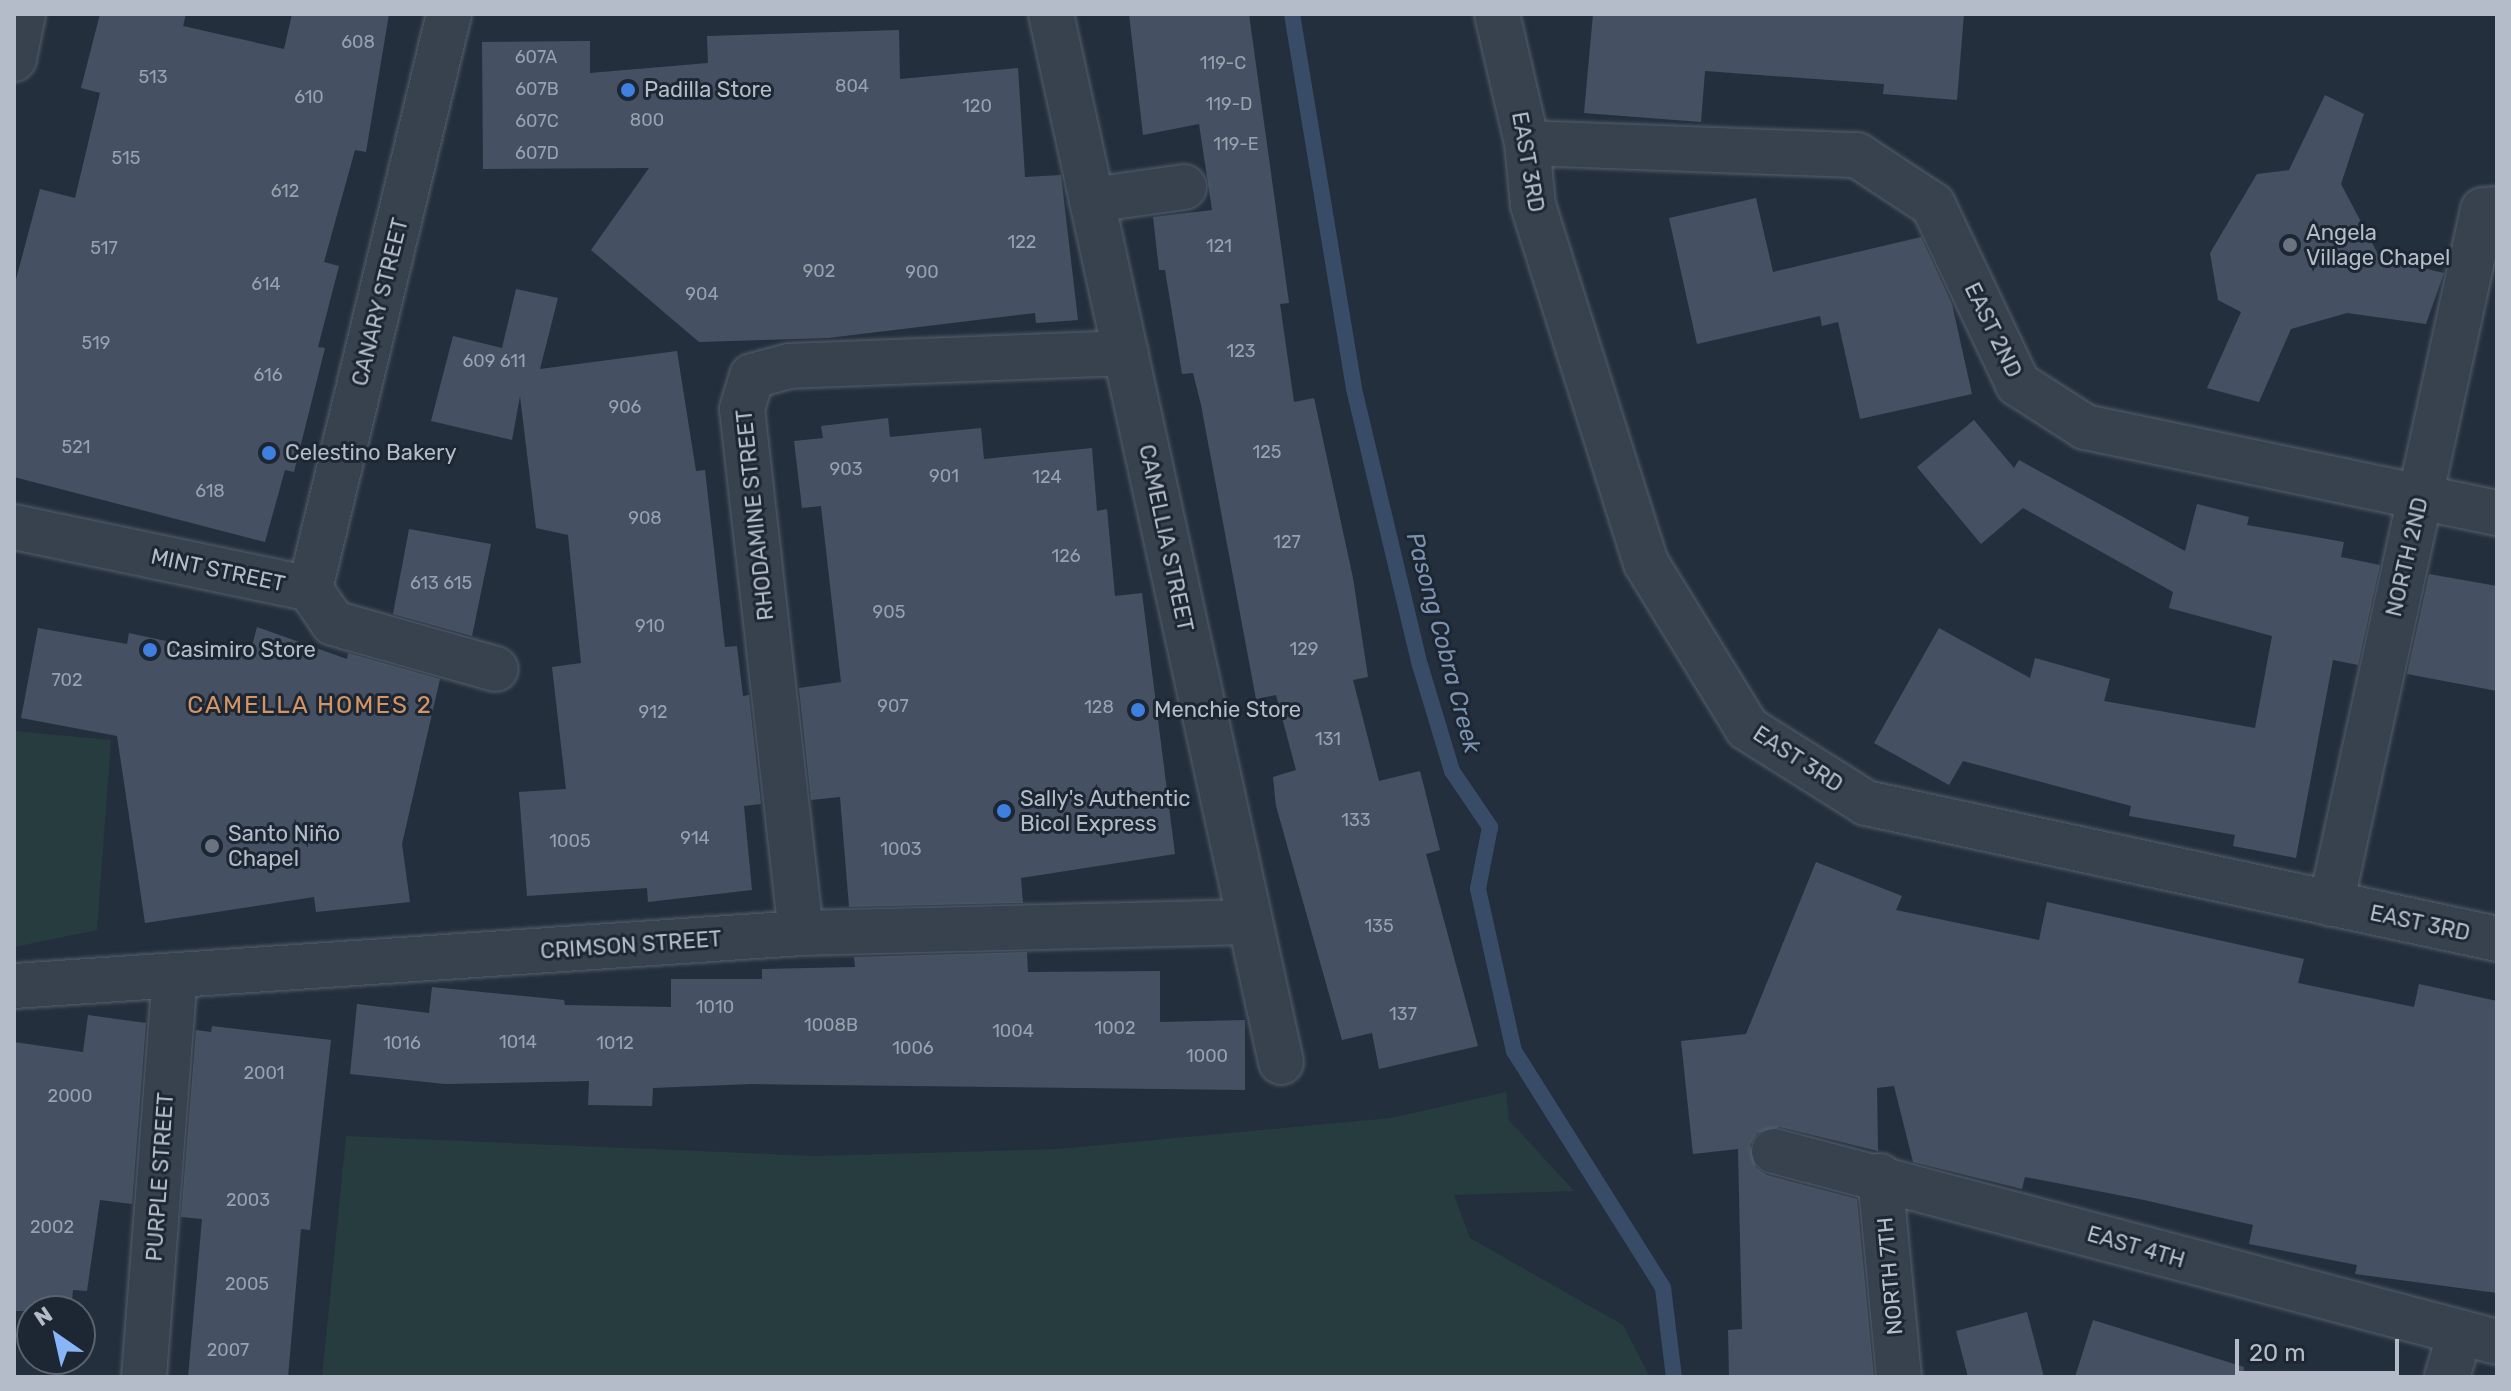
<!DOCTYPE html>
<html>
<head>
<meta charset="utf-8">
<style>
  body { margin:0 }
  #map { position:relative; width:2511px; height:1391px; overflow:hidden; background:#242f3e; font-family:Rubik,sans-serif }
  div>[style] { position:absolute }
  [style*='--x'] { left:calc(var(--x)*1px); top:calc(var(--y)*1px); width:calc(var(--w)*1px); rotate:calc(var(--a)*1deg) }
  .green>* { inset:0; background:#263c3f }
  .stream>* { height:16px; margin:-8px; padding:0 8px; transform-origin:8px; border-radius:8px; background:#394c67 }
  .building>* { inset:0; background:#455162 }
  .roads { filter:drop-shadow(0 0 2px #565f6c) drop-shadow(0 0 2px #565f6c) }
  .minor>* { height:44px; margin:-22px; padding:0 22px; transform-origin:22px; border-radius:22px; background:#38414e }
  .dots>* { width:22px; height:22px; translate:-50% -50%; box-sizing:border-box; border:4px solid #1d2633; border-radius:50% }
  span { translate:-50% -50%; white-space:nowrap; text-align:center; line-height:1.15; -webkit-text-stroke:6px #1d2633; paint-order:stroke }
  .number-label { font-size:18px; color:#98a1af }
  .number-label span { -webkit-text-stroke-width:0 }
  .poi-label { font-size:22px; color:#b4bcc9 }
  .left { translate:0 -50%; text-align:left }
  .street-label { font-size:22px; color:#b4bcc9 }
  .water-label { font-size:24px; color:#7c92b1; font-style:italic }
  .neighbourhood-label { font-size:24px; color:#d59563; letter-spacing:2px }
  .frame { position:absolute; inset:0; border:16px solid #b4bcc9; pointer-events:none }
  .north { position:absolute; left:16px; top:1295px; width:80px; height:80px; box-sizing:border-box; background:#1d2633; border:2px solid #59626f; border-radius:50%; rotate:326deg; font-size:22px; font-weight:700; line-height:32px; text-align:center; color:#b4bcc9 }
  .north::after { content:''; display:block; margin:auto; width:28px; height:36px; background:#8ab4f8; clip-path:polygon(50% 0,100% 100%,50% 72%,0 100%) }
  .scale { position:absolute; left:2235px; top:1339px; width:164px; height:36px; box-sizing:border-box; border:4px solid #b4bcc9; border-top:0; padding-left:10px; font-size:24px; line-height:28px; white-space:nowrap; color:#b4bcc9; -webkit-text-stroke:6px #1d2633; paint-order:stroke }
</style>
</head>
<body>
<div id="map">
  <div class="green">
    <div style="clip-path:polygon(14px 731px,111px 740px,97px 930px,14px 947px)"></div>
    <div style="clip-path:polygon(1506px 1092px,1509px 1120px,1574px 1191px,1454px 1195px,1470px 1238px,1623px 1325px,1650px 1377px,322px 1377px,346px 1136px,814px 1156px,1058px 1149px,1391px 1118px)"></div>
  </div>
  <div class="stream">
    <div style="--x:1292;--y:14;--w:380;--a:80.6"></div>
    <div style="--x:1354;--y:389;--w:284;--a:76.6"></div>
    <div style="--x:1420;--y:665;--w:111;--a:73.2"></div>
    <div style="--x:1452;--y:771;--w:68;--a:55.8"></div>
    <div style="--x:1490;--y:827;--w:63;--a:101"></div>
    <div style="--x:1478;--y:889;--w:166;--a:77.5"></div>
    <div style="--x:1514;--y:1051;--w:280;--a:57.8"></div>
    <div style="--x:1663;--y:1288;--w:90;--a:83"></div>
  </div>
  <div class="building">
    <div style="clip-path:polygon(100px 14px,186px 14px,183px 26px,284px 49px,292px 14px,389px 14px,366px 152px,355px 150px,324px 262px,339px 266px,318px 347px,325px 348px,294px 472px,285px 470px,265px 542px,14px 477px,14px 287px,40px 189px,75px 198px,100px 93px,81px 88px)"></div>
    <div style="clip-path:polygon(1129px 14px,1249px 14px,1289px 303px,1280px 304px,1294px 402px,1314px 398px,1353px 578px,1368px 677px,1353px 680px,1379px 781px,1420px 771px,1440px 850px,1426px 854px,1478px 1046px,1379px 1069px,1372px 1033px,1342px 1040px,1276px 806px,1273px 777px,1296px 770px,1276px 695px,1256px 699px,1201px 405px,1193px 373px,1182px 374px,1165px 270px,1159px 270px,1153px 217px,1212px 210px,1199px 124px,1143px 135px)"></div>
    <div style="clip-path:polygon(1593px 14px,1964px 14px,1957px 100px,1883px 94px,1884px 84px,1705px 71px,1701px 122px,1584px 113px)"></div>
    <div style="clip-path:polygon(899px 30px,900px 79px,1018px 68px,1025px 177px,1061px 175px,1078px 320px,1036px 323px,1035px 313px,828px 338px,699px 342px,591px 250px,649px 168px,483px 169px,482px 42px,590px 41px,590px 73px,708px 63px,707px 36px)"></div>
    <div style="clip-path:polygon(2325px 95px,2364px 114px,2341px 184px,2380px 258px,2444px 273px,2426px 324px,2347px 313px,2291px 329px,2259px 402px,2207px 388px,2241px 312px,2218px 300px,2210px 253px,2257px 174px,2289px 170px)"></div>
    <div style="clip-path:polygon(1756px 198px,1773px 272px,1921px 237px,1952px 304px,1972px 394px,1860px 419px,1838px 322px,1822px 326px,1820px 316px,1697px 344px,1669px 218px)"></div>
    <div style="clip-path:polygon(516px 289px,558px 298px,540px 369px,677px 351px,696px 471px,705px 470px,725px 647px,737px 646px,743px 696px,749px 695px,761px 804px,744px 806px,752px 890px,648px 902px,647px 888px,527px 896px,519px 792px,566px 789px,552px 667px,581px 663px,568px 535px,536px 528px,520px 396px,512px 440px,431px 421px,453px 336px,502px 348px)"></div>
    <div style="clip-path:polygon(888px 418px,890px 437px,981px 428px,984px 459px,1092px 448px,1097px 511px,1107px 509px,1115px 596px,1142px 593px,1175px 854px,1021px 878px,1023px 903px,849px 907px,840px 797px,811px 800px,799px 688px,841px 682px,821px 506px,802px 508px,794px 441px,823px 438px,821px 426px)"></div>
    <div style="clip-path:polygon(1974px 420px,2014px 468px,2019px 460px,2185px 551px,2197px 504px,2249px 517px,2247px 525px,2344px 542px,2341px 557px,2380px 565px,2358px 665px,2333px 660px,2296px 858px,2233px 846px,2235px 835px,2129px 816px,2131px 806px,1963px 761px,1949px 785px,1874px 743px,1939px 628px,2030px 678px,2035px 658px,2110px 679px,2104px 701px,2255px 728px,2272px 636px,2169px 608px,2173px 592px,2023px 508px,1981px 544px,1917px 467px)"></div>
    <div style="clip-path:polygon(409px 529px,491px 544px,472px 636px,393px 614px)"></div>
    <div style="clip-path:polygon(2429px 574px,2497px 586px,2497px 691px,2407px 674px)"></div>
    <div style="clip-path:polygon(257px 627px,347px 659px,348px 653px,440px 679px,402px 844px,410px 902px,316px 912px,314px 897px,145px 923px,117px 736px,21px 718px,38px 628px,127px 644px,129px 633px,231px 655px,234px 642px,252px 646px)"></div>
    <div style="clip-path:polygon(1816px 862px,1902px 896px,1896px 910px,2039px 940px,2047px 902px,2304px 959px,2298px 983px,2414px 1007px,2419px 984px,2497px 1001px,2497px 1293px,2355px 1274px,2357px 1265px,2249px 1244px,2253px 1225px,2144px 1200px,2025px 1177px,2022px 1189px,1913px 1162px,1894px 1086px,1877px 1088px,1878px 1151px,1780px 1127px,1757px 1133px,1750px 1145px,1756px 1168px,1767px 1175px,1857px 1199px,1874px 1377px,1729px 1377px,1728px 1330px,1742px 1329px,1738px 1149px,1693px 1154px,1681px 1041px,1746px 1034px)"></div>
    <div style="clip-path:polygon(1027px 952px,1028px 972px,1160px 971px,1160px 1022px,1245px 1020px,1245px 1090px,751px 1084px,653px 1088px,652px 1106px,588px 1105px,589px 1081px,445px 1084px,350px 1074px,357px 1004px,429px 1013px,432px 987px,564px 1000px,565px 1005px,671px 1007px,671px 979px,762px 979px,762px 969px,855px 967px,854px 957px)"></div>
    <div style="clip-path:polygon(88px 1015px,146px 1023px,132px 1204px,100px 1200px,87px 1291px,73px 1290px,71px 1311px,14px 1311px,14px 1042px,83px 1052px)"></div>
    <div style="clip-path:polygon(212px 1026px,331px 1040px,310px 1230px,301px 1229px,288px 1377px,188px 1377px,202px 1219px,181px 1217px,196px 1030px,211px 1032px)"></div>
    <div style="clip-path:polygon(2027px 1312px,2044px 1377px,1968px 1377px,1956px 1331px)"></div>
    <div style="clip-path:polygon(2093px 1320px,2244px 1367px,2243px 1377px,2075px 1377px)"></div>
  </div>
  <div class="roads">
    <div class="minor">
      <div style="--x:1051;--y:14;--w:1073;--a:77.62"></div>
      <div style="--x:1497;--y:14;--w:132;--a:76.9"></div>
      <div style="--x:1527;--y:143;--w:62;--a:84.5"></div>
      <div style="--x:1533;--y:205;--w:375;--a:72.5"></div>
      <div style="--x:1646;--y:563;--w:193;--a:58.5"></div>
      <div style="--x:1747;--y:728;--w:141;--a:32.2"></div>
      <div style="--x:1866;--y:803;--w:645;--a:12.16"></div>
      <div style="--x:14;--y:59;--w:46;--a:-78.7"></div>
      <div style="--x:1527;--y:143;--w:330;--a:2.1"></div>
      <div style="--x:1857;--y:155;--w:91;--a:33.3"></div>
      <div style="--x:1933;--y:205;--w:198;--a:64.6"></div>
      <div style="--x:2018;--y:384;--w:80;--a:32.7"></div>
      <div style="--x:2085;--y:427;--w:421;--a:11.8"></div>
      <div style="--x:1092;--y:200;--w:93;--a:-8"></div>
      <div style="--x:14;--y:527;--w:302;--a:11.8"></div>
      <div style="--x:310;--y:589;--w:41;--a:55.9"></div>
      <div style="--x:333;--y:623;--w:169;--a:15.8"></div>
      <div style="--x:310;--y:589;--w:592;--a:-76.41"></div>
      <div style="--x:2331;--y:904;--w:710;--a:-77.65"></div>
      <div style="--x:2483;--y:210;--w:14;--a:-4"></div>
      <div style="--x:801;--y:933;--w:527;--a:-96.42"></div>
      <div style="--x:742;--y:409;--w:34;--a:-73"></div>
      <div style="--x:752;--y:376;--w:39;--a:-15"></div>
      <div style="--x:790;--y:366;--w:336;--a:-2.2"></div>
      <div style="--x:14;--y:986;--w:789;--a:-3.85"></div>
      <div style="--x:801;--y:933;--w:448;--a:-1.4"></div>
      <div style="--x:1774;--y:1151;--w:748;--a:14.8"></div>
      <div style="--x:1880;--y:1176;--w:202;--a:84.6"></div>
      <div style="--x:144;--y:1377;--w:401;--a:-85.6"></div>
      <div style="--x:2447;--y:1377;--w:42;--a:-73.3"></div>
    </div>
  </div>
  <div class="dots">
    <div style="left:628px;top:90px;background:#3f7fe0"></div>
    <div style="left:2290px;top:245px;background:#6b7280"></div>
    <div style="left:269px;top:453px;background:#3f7fe0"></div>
    <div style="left:150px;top:650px;background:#3f7fe0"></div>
    <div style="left:1138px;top:710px;background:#3f7fe0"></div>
    <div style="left:1004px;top:811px;background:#3f7fe0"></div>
    <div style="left:212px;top:846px;background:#6b7280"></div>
  </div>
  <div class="number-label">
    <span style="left:358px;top:42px">608</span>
    <span style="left:536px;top:57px">607A</span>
    <span style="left:1223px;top:63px">119-C</span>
    <span style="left:153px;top:77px">513</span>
    <span style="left:852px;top:86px">804</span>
    <span style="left:537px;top:89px">607B</span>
    <span style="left:309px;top:97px">610</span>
    <span style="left:1229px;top:104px">119-D</span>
    <span style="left:977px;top:106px">120</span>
    <span style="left:647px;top:120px">800</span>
    <span style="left:537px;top:121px">607C</span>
    <span style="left:1236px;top:144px">119-E</span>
    <span style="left:537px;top:153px">607D</span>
    <span style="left:126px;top:158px">515</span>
    <span style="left:285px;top:191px">612</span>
    <span style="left:1022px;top:242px">122</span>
    <span style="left:1219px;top:246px">121</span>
    <span style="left:104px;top:248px">517</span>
    <span style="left:819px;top:271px">902</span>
    <span style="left:922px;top:272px">900</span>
    <span style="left:266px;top:284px">614</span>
    <span style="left:702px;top:294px">904</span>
    <span style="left:96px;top:343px">519</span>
    <span style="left:1241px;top:351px">123</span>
    <span style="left:494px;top:361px">609 611</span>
    <span style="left:268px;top:375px">616</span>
    <span style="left:625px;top:407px">906</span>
    <span style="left:76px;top:447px">521</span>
    <span style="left:1267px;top:452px">125</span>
    <span style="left:846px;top:469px">903</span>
    <span style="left:944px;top:476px">901</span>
    <span style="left:1047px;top:477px">124</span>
    <span style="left:210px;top:491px">618</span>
    <span style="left:645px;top:518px">908</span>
    <span style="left:1287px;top:542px">127</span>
    <span style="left:1066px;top:556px">126</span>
    <span style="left:441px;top:583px">613 615</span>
    <span style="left:889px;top:612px">905</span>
    <span style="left:650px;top:626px">910</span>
    <span style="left:1304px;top:649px">129</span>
    <span style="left:67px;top:680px">702</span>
    <span style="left:893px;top:706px">907</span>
    <span style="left:1099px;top:707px">128</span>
    <span style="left:653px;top:712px">912</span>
    <span style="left:1328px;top:739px">131</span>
    <span style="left:1356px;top:820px">133</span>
    <span style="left:695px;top:838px">914</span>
    <span style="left:570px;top:841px">1005</span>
    <span style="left:901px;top:849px">1003</span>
    <span style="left:1379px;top:926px">135</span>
    <span style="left:715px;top:1007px">1010</span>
    <span style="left:1403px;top:1014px">137</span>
    <span style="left:831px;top:1025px">1008B</span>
    <span style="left:1115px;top:1028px">1002</span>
    <span style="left:1013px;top:1031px">1004</span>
    <span style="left:518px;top:1042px">1014</span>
    <span style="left:402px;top:1043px">1016</span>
    <span style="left:615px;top:1043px">1012</span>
    <span style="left:913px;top:1048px">1006</span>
    <span style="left:1207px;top:1056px">1000</span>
    <span style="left:264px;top:1073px">2001</span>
    <span style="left:70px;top:1096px">2000</span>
    <span style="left:248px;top:1200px">2003</span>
    <span style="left:52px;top:1227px">2002</span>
    <span style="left:247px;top:1284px">2005</span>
    <span style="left:228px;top:1350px">2007</span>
  </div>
  <div class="poi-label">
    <span class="left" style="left:644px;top:90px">Padilla Store</span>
    <span class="left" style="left:2306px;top:245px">Angela<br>Village Chapel</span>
    <span class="left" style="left:285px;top:453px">Celestino Bakery</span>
    <span class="left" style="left:166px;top:650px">Casimiro Store</span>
    <span class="left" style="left:1154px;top:710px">Menchie Store</span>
    <span class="left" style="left:1020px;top:811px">Sally's Authentic<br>Bicol Express</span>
    <span class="left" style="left:228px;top:846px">Santo Niño<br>Chapel</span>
  </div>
  <div class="street-label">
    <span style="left:1528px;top:162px;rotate:80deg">EAST 3RD</span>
    <span style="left:380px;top:302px;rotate:-76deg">CANARY STREET</span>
    <span style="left:1993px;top:330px;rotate:64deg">EAST 2ND</span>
    <span style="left:755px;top:515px;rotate:-96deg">RHODAMINE STREET</span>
    <span style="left:1166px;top:538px;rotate:78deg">CAMELLIA STREET</span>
    <span style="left:2407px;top:557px;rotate:-77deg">NORTH 2ND</span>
    <span style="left:218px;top:570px;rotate:12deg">MINT STREET</span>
    <span style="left:1798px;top:759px;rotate:33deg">EAST 3RD</span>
    <span style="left:2420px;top:923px;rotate:12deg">EAST 3RD</span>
    <span style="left:631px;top:945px;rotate:-4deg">CRIMSON STREET</span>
    <span style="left:160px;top:1177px;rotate:-86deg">PURPLE STREET</span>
    <span style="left:2136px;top:1247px;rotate:16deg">EAST 4TH</span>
    <span style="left:1890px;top:1276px;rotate:-95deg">NORTH 7TH</span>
  </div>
  <div class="water-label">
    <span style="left:1443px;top:643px;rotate:75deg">Pasong Cobra Creek</span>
  </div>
  <div class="neighbourhood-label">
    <span style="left:310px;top:706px">CAMELLA HOMES 2</span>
  </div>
  <div class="frame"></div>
  <div class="north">N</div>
  <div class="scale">20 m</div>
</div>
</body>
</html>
